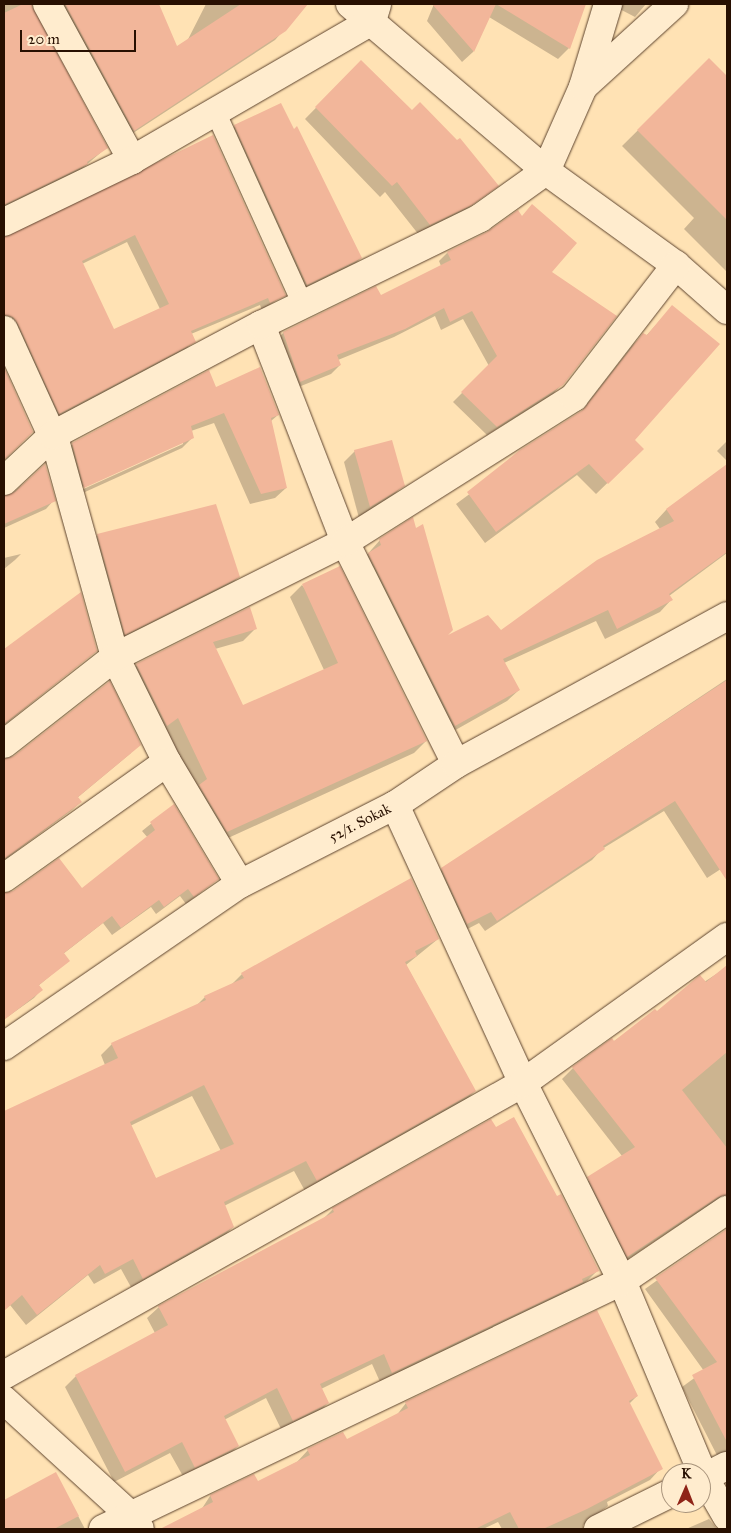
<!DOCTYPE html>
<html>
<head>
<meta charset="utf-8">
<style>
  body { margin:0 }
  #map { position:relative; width:731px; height:1533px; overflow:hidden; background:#ffe2b4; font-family:"IM FELL Great Primer",serif }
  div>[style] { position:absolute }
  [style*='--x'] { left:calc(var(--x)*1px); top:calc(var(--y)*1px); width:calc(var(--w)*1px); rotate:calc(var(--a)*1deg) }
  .shadow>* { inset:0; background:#0003 }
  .building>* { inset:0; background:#f2b69a }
  .roads { filter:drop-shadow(0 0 1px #5e442e) drop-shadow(0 0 1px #5e442e) }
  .service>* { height:20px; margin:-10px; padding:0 10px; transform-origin:10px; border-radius:10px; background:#ffecce }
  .minor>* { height:28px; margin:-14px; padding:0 14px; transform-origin:14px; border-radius:14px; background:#ffecce }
  .secondary>* { height:28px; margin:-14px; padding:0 14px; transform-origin:14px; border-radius:14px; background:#ffecce }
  span { translate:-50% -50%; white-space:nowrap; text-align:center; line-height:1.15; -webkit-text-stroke:4px #ffecce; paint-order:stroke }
  .street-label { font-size:15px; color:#281001 }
  .frame { position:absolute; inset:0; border:5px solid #281001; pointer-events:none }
  .north { position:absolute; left:661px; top:1463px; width:50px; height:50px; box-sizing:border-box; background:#ffecce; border:1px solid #a9947c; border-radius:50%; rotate:1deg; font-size:14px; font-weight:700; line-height:20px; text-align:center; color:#281001 }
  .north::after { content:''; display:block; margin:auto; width:18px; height:22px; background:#8f2418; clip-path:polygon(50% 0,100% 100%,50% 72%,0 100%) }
  .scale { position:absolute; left:20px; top:30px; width:116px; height:22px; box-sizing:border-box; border:2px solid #281001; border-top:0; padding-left:6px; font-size:15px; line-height:18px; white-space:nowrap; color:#281001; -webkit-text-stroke:4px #ffecce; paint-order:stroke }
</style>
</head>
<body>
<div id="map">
  <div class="shadow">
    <div style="clip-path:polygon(4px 4px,32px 4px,32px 12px,106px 148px,77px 173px,4px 209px)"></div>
    <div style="clip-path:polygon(49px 4px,158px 4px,180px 55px,206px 4px,286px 4px,298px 14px,275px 40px,124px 139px)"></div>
    <div style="clip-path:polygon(434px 4px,585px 4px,569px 48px,558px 59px,489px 17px,473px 52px,462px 62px,427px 21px)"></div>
    <div style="clip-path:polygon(610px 4px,646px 4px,635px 17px)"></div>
    <div style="clip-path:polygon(709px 60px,727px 78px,727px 272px,684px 229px,694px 218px,622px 146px)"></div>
    <div style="clip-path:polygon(361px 62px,412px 111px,497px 186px,459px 215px,419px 235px,385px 192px,380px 197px,305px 119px)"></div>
    <div style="clip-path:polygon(235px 126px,361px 258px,350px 269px,296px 295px,224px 137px)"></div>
    <div style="clip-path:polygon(evenodd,212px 137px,284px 295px,262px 310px,260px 305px,191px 334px,194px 341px,186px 349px,51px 421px,4px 327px,4px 237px,11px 237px,212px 137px,127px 242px,160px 309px,114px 331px,82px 264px,127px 242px)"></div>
    <div style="clip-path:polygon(447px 253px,550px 272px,562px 384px,553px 394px,487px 435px,453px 402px,489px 366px,463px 319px,441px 330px,435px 316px,394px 337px,338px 360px,340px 365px,331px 374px,291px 390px,275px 342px,283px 333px,380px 297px,441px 266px,439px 261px)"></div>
    <div style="clip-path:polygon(672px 307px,625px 466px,596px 494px,577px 475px,485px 543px,456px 504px,581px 412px,632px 346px,643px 335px,646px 336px)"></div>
    <div style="clip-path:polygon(4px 370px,32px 432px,4px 459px)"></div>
    <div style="clip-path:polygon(evenodd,216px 389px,278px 415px,271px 421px,286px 488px,275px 498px,250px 504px,214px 423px,191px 431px,193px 437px,182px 448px,74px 497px,62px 455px,73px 444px,216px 389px,183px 442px,183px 444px,79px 491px,78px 489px,183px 442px)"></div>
    <div style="clip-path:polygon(727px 441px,727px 461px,717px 451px)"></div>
    <div style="clip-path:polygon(355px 451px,403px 485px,392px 497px,359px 518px,344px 462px)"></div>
    <div style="clip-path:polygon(45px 466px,54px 500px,46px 509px,4px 528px,4px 497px,8px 497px)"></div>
    <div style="clip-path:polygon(727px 466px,727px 553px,669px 596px,671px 600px,660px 612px,605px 639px,596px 621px,504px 663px,519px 690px,507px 701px,443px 737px,357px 566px,380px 540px,443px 639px,501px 632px,660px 529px,655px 522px,666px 510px)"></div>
    <div style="clip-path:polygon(98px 535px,239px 577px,228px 587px,115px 644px,87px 545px)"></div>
    <div style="clip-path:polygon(21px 554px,15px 560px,4px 569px,4px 558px)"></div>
    <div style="clip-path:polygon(302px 585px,426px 741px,414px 753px,215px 844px,124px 677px,137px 665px,256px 628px,243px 641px,215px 649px,243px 707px,324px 670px,290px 597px)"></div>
    <div style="clip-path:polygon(30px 645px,96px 651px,4px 725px,4px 663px)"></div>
    <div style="clip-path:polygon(727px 679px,727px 770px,717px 776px,727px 792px,727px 865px,707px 878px,664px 811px,602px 849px,592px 860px,485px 931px,479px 923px,456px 935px,431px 880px,442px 869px)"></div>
    <div style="clip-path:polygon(131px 753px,77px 798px,80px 802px,72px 810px,4px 860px,4px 759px)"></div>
    <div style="clip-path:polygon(173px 806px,217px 879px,186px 904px,180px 896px,156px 914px,151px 907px,112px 935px,103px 923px,63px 954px,68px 961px,38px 986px,41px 990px,34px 998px,6px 1018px,4px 917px,32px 898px,4px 904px,4px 893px,82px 890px,148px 838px,142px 831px)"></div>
    <div style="clip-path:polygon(evenodd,438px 939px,406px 965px,475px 1091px,464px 1102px,305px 1191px,294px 1171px,224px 1206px,233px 1227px,222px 1238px,132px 1289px,121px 1269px,94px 1284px,88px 1275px,26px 1325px,10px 1305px,4px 1310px,4px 1112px,105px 1065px,101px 1055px,112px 1044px,197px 1005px,205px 997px,230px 986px,242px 974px,438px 939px,192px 1096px,221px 1151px,156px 1179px,130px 1126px,192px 1096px)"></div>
    <div style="clip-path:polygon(727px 967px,727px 1211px,706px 1207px,616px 1267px,577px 1189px,622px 1156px,562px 1079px,573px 1068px)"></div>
    <div style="clip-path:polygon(491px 1121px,598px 1270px,587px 1281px,571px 1293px,381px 1384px,372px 1364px,321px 1389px,328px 1403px,317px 1414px,282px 1431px,266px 1398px,224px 1420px,238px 1446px,227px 1457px,184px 1478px,170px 1453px,114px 1482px,65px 1387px,76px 1376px,155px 1333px,147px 1318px,159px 1307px,322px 1220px,333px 1209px)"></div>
    <div style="clip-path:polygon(727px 1230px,727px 1468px,721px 1463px,682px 1387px,704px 1371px,645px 1289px)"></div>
    <div style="clip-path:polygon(637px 1396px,629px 1404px,661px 1468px,650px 1480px,607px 1502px,608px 1506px,583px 1525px,583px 1529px,502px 1529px,498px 1522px,483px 1529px,162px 1529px,201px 1510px,210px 1496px,253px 1476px,257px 1483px,297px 1462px,308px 1450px,347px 1441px,396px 1416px,406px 1403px)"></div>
    <div style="clip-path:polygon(56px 1474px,85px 1529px,4px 1529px,4px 1502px)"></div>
    <div style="clip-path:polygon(709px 1519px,717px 1529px,686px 1529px)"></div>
  </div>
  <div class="building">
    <div style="clip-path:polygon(23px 4px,31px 4px,108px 148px,87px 162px,88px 164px,4px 205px,4px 13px)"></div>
    <div style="clip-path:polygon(65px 4px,159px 4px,177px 46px,241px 4px,308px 4px,286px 31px,134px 131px)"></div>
    <div style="clip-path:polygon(432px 4px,586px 4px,570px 49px,496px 4px,474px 52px)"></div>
    <div style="clip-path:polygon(709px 58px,727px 76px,727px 220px,637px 130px)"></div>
    <div style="clip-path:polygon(361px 60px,412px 110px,420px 102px,457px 140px,460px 138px,499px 186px,472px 205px,430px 225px,397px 182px,392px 186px,315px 107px)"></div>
    <div style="clip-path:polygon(281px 103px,294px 129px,297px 126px,362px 258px,307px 285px,234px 125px)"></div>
    <div style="clip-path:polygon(evenodd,213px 135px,286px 296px,270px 303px,268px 298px,191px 331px,196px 342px,59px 414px,18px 324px,13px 317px,4px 315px,4px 237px,213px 135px,135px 235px,169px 304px,114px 329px,82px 261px,135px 235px)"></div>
    <div style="clip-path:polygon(532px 204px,577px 243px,552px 272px,617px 316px,563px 385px,497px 427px,461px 392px,497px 356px,472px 311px,450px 322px,444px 308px,405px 329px,337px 355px,341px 365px,300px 382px,283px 332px,376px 286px,381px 295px,451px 260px,447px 252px,487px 232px,518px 210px,522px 216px)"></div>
    <div style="clip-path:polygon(672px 305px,720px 344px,635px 440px,644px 449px,608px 484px,589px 464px,496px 532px,467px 492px,520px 450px,583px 410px,643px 333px,647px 335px)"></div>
    <div style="clip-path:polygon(4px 367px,33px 432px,4px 460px)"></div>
    <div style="clip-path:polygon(260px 367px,279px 415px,271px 418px,287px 488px,261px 494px,224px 413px,191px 426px,194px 438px,84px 488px,72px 443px,209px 370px,216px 387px)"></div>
    <div style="clip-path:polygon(392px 440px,405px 486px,370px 507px,354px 450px)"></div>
    <div style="clip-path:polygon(45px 464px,56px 501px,4px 524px,4px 496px,15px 492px)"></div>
    <div style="clip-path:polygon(727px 464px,727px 552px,669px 594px,673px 600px,617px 629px,608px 610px,503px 659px,520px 690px,455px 726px,368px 553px,381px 545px,379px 539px,413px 517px,416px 528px,423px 524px,453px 630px,448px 635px,488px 615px,501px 630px,597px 560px,674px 521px,666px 509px)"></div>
    <div style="clip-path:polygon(216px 504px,240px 577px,125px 635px,97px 534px)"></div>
    <div style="clip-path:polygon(340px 566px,427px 741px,227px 832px,199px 785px,207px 779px,178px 718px,167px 726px,136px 664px,250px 607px,257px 629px,213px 642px,243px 705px,338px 663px,302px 584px)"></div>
    <div style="clip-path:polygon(81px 592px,97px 651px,4px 724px,4px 649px)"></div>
    <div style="clip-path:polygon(727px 680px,727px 881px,675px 801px,603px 846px,605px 849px,497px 921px,491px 912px,467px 924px,441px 868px)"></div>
    <div style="clip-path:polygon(110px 681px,141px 745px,78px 797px,82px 802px,4px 859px,4px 759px,14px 756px)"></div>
    <div style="clip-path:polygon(174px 804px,219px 879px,194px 897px,188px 889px,164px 907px,159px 900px,121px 928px,112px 916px,64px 953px,70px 961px,39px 985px,43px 990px,4px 1020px,4px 893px,13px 891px,59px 858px,82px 888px,155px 830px,150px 822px)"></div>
    <div style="clip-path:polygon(evenodd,411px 878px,439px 939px,415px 951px,417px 956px,405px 962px,476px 1091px,317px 1181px,306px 1161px,224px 1202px,234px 1227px,143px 1279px,133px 1259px,105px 1274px,100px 1265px,37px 1315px,22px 1295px,4px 1311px,4px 1111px,118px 1058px,111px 1043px,206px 1000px,204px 996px,244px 978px,241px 973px,411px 878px,204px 1085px,234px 1144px,156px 1178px,130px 1122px,204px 1085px)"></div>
    <div style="clip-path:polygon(727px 965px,727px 1052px,682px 1090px,727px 1148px,727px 1195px,718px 1197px,627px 1257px,587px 1177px,635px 1147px,572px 1067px,612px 1038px,614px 1041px,655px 1009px,657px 1011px,700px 975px,706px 982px)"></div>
    <div style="clip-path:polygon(514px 1117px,557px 1196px,561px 1194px,599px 1271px,582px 1279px,583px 1282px,392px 1373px,384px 1354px,320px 1384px,329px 1403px,293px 1421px,277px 1388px,224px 1416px,239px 1446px,195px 1468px,182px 1442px,125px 1472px,75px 1375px,168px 1325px,158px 1306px,334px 1212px,332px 1208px,491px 1119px,496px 1127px)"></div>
    <div style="clip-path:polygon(727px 1229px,727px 1442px,692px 1375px,717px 1362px,655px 1278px)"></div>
    <div style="clip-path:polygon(597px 1310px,638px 1396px,629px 1401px,663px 1469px,587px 1509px,543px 1529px,519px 1529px,510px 1512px,475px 1529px,160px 1529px,213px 1502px,210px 1495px,254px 1474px,258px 1481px,310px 1455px,307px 1449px,343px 1432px,347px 1439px,408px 1408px,405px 1402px)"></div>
    <div style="clip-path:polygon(56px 1472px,79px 1516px,54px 1529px,4px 1529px,4px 1500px)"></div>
  </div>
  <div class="roads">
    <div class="service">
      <div style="--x:215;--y:111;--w:213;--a:65.6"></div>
    </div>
    <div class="minor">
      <div style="--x:47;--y:4;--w:178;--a:61.4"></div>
      <div style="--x:350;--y:4;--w:257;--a:40.4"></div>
      <div style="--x:546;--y:171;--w:160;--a:35.9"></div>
      <div style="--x:676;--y:265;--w:68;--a:41.4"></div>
      <div style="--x:584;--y:86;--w:122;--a:-42.3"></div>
      <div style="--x:4;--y:222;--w:142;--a:-25.8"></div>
      <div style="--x:132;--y:160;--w:277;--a:-30.1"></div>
      <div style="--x:372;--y:21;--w:17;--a:-73"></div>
      <div style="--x:261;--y:325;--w:233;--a:68.8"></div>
      <div style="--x:345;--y:542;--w:248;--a:63.4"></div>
      <div style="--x:4;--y:330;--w:125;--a:65.5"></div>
      <div style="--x:56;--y:444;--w:221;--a:74.5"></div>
      <div style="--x:115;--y:657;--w:117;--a:63.7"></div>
      <div style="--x:167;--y:762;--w:142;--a:59.1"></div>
      <div style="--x:4;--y:481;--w:67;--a:-43.2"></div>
      <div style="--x:53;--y:435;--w:235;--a:-27.9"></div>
      <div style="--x:261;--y:325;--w:244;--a:-26"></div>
      <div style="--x:480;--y:218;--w:81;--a:-35.5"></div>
      <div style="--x:546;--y:171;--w:92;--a:-66.2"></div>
      <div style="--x:583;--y:87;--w:87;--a:-73.2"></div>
      <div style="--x:4;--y:744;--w:141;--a:-38.1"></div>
      <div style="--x:115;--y:657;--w:257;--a:-26.6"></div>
      <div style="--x:345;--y:542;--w:271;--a:-32.3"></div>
      <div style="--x:574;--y:397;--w:167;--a:-52.3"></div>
      <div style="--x:395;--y:805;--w:306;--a:65.3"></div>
      <div style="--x:523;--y:1083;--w:221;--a:63.4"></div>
      <div style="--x:622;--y:1281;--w:212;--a:67.3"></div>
      <div style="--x:704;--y:1477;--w:46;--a:60.1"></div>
      <div style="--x:4;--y:878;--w:200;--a:-35.4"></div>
      <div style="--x:4;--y:1375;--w:596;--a:-29.36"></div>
      <div style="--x:523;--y:1083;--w:251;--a:-35.6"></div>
      <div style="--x:4;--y:1400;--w:173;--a:42.4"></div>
      <div style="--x:132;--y:1517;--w:14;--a:56"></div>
      <div style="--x:701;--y:1479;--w:29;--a:-27"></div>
      <div style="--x:103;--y:1529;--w:575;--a:-25.54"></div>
      <div style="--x:622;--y:1281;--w:127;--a:-34.1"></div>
      <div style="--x:598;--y:1529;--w:81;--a:-26.3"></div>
    </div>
    <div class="secondary">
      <div style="--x:4;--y:1046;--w:286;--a:-34.5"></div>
      <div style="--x:240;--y:884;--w:174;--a:-27"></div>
      <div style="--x:395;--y:805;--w:73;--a:-33.9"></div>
      <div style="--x:456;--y:764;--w:309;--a:-28.6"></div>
    </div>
  </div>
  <div class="street-label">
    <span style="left:360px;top:823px;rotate:-27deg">52/1. Sokak</span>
  </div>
  <div class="frame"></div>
  <div class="north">K</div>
  <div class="scale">20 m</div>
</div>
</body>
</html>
